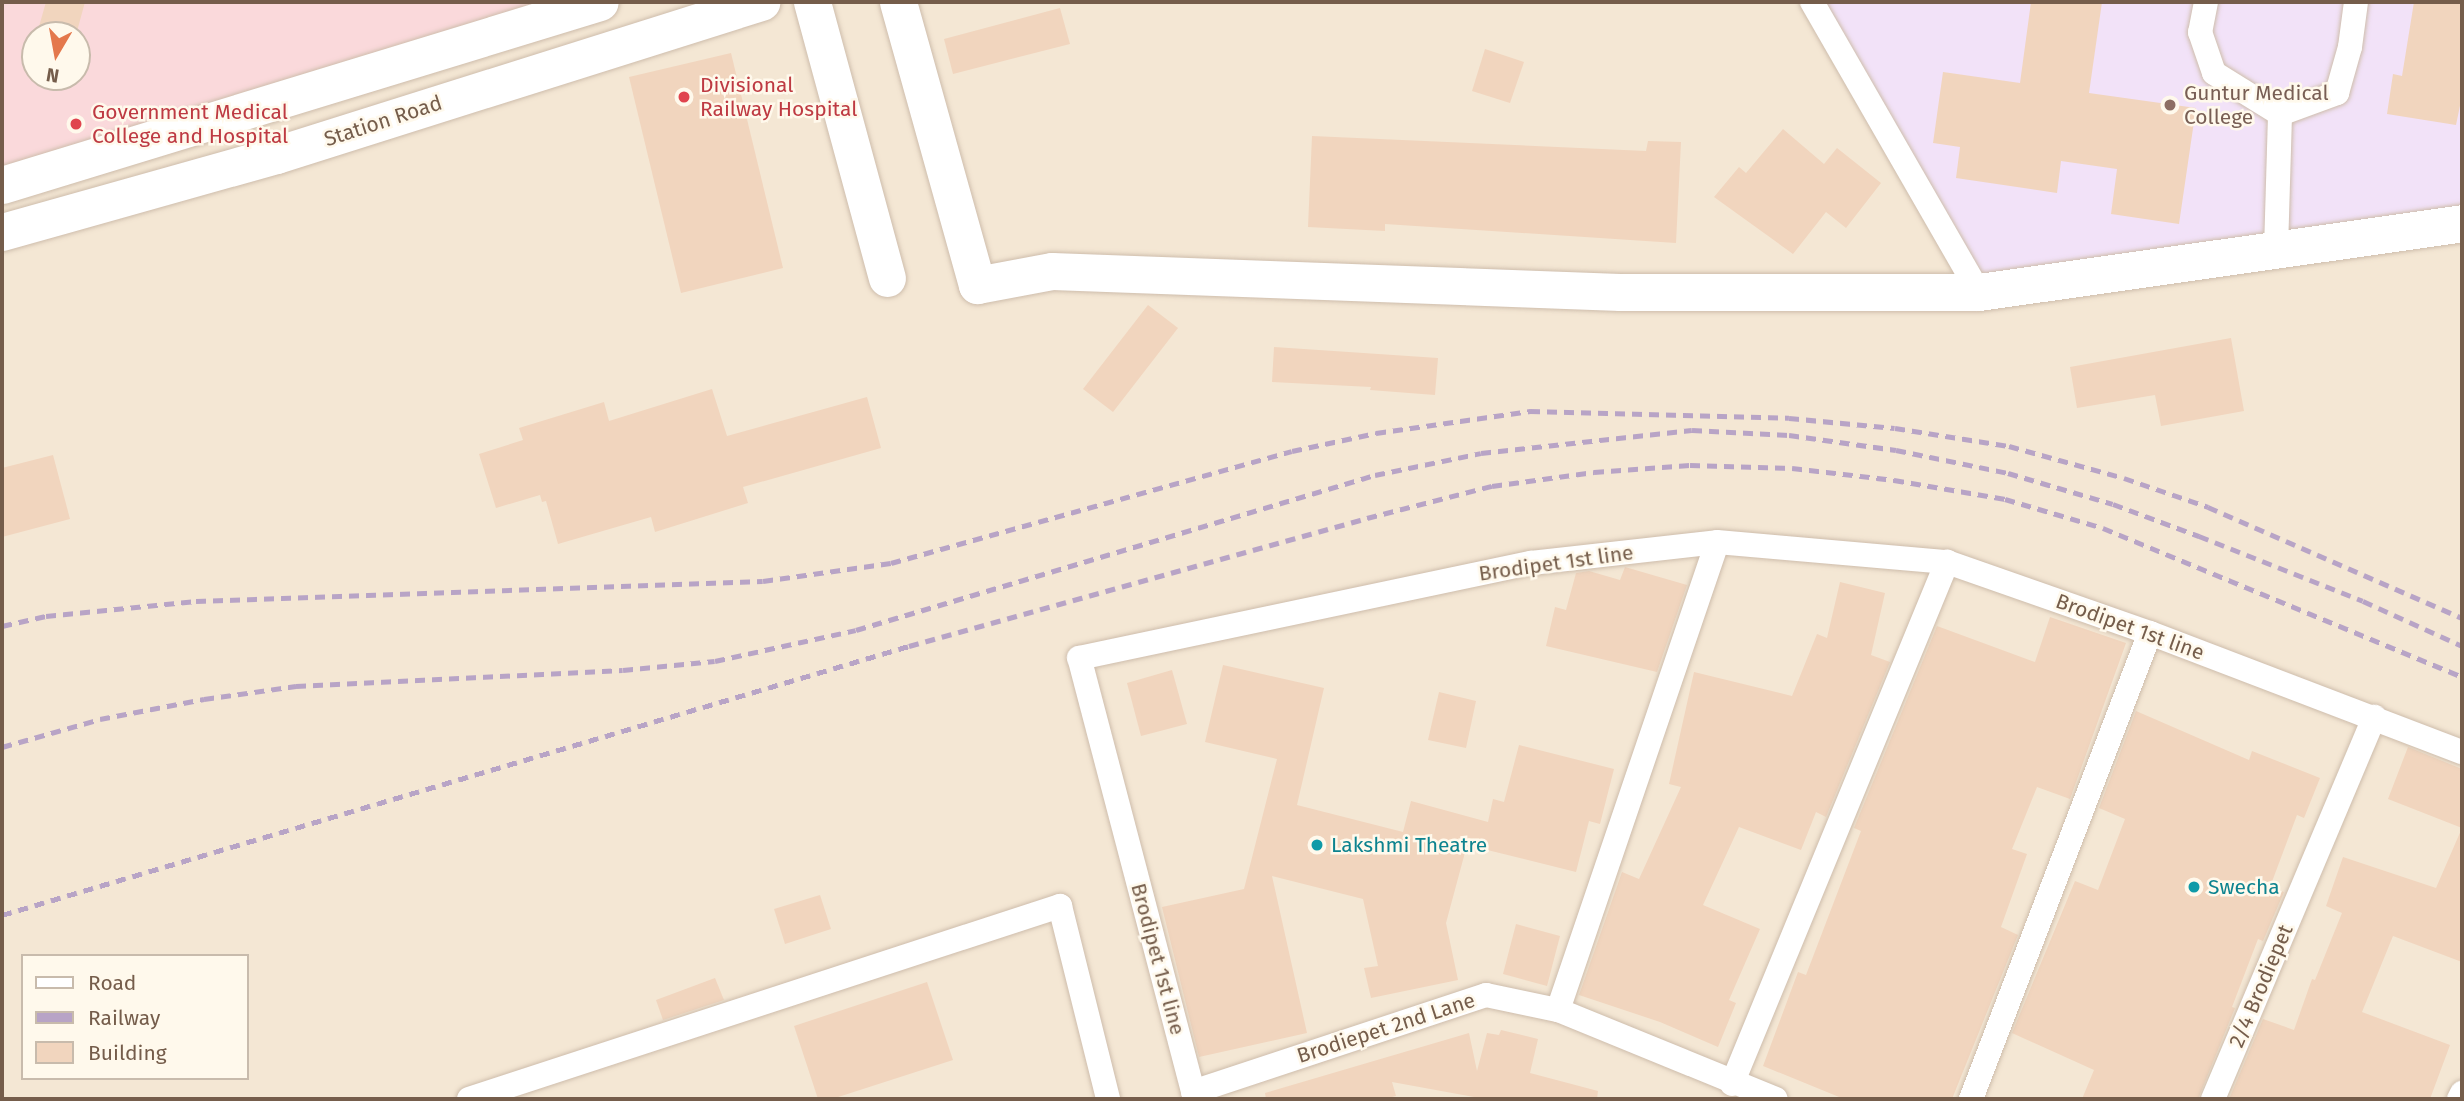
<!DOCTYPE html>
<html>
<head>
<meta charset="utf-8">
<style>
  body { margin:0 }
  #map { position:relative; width:2464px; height:1101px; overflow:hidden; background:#fcf5e6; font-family:"Fira Sans",sans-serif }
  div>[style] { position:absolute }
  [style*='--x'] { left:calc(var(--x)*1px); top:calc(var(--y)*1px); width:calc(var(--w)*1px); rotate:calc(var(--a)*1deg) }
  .residential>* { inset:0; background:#f4e7d4 }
  .education>* { inset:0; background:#f2e2f8 }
  .medical>* { inset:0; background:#fad9db }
  .building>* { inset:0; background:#f1d5be }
  .roads { filter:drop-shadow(0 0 2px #cebdac) drop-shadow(0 0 2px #cebdac) }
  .street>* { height:24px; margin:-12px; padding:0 12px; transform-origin:12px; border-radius:12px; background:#fff }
  .secondary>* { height:37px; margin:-18.5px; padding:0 18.5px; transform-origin:18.5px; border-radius:18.5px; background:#fff }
  .rail>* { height:5px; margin-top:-2.5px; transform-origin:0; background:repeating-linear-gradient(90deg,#b8a4c6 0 10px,transparent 0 17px) }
  .dots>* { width:19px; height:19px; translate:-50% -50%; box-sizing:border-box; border:4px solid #fff9ec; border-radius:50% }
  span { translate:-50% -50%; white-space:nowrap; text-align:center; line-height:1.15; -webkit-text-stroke:5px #fff9ec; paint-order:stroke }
  .health-label { font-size:21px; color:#be3a42 }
  .left { translate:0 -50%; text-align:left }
  .education-label { font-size:21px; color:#785e54 }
  .street-label { font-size:21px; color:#755d4b }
  .culture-label { font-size:21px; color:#0d838f }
  .frame { position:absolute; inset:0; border:4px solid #755d4b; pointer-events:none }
  .legend { position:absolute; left:21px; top:954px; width:228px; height:126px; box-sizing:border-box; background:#fff9ec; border:2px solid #c8bbac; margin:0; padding:9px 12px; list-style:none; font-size:21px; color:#755d4b }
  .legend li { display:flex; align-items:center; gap:14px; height:35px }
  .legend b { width:35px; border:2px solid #c8bbac }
  .north { position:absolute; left:21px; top:21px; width:70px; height:70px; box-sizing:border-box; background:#fff9ec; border:2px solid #c8bbac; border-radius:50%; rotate:190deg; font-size:19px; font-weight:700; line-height:28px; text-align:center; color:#755d4b }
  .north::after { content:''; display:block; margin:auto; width:24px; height:32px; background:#e4784c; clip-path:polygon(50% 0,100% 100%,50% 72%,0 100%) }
</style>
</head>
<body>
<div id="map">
  <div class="residential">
    <div style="clip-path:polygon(evenodd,2px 2px,2462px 2px,2462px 1099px,2px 1099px,2px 2px,35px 35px,77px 35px,77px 77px,35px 77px,35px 35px,2px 2px,23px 956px,247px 956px,247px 1078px,23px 1078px,23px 956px)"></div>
  </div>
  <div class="education">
    <div style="clip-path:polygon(1819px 2px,2462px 2px,2462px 207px,1984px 287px)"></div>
  </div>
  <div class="medical">
    <div style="clip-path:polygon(evenodd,2px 2px,552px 2px,2px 171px,2px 2px,35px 35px,77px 35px,77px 77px,35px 77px,35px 35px)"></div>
  </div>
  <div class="building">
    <div style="clip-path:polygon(46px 2px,85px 2px,76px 35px,38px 30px)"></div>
    <div style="clip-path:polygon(2031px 2px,2102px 2px,2089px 93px,2196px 108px,2179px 224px,2111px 214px,2117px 169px,2061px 161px,2057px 193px,1956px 178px,1960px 147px,1933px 143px,1943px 72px,2020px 83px)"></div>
    <div style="clip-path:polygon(2414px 2px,2462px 2px,2462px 96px,2456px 125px,2387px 114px,2393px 74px,2402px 76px)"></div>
    <div style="clip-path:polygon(1060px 8px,1070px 44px,953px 74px,944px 39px)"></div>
    <div style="clip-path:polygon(1485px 49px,1524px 62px,1510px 103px,1472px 91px)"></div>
    <div style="clip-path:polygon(731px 53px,783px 268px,681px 293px,629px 77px)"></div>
    <div style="clip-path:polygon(1783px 129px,1824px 164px,1837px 148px,1881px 183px,1846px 228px,1826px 212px,1793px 254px,1714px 197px,1739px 167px,1746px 173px)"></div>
    <div style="clip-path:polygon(1312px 136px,1646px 151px,1648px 141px,1681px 142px,1676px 243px,1385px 224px,1385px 231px,1308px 227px)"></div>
    <div style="clip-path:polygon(1148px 305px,1178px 328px,1113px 412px,1083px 389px)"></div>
    <div style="clip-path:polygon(2231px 338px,2244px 411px,2161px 426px,2155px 395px,2077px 408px,2070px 367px)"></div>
    <div style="clip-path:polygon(1274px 347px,1438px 358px,1435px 395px,1370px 390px,1371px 387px,1272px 382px)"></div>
    <div style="clip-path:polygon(712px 389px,727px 436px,867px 397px,881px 448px,743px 487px,748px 503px,655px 532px,651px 517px,558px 544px,546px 501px,542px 502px,540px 495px,496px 508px,479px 454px,523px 440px,519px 428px,604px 402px,609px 421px)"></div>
    <div style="clip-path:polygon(53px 455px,70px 519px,2px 537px,2px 468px)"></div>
    <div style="clip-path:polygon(1625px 567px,1687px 585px,1657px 672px,1546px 646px,1555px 607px,1566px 610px,1576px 573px,1589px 571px,1620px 580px)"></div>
    <div style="clip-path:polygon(1840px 582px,1885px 593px,1871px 655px,1890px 662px,1826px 817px,1816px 812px,1801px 850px,1739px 827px,1703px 905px,1760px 929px,1729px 1000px,1736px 1003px,1718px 1047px,1660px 1022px,1579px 995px,1622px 872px,1639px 879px,1681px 787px,1669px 784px,1694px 672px,1792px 696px,1817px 634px,1827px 638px)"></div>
    <div style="clip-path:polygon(2050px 617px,2126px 643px,2070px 799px,2037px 787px,2012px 849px,2027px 854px,2001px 927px,2018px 935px,1952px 1099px,1844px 1099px,1763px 1066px,1798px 972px,1806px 975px,1861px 831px,1854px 828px,1937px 626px,2035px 662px)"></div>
    <div style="clip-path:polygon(1223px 665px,1324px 688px,1297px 805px,1403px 832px,1411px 801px,1488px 822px,1493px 799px,1504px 802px,1519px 745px,1614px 769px,1600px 824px,1589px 821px,1576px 872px,1467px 845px,1446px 923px,1458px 980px,1371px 998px,1364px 968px,1378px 966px,1363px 899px,1272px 876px,1307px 1033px,1199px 1057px,1162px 907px,1244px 889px,1277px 759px,1205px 742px)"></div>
    <div style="clip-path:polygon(1172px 670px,1187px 724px,1141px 736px,1127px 683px)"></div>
    <div style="clip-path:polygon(1439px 692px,1476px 701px,1466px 748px,1428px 740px)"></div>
    <div style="clip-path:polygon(2136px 711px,2249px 760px,2252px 751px,2320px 778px,2304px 818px,2297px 815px,2270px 887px,2284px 892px,2263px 941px,2258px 939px,2232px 1007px,2235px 1008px,2198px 1099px,2082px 1099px,2094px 1070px,2012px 1033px,2075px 881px,2098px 890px,2125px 819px,2099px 808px)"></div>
    <div style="clip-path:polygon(2408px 747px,2462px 769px,2462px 962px,2393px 936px,2362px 1012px,2450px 1045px,2430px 1099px,2229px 1099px,2263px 1019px,2294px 1030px,2312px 979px,2315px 980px,2342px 913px,2326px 906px,2343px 857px,2436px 888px,2462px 828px,2388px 799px)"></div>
    <div style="clip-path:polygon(820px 895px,831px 929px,785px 944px,774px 909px)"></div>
    <div style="clip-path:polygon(1516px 924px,1560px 936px,1547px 986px,1503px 974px)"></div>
    <div style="clip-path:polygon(715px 978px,724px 1000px,663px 1020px,656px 1000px)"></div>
    <div style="clip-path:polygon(927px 982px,953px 1060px,832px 1099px,818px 1099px,794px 1026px)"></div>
    <div style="clip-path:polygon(1501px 1030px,1538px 1039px,1530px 1073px,1598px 1091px,1597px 1099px,1485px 1099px,1392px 1082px,1396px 1096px,1384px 1099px,1266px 1099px,1265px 1093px,1469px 1033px,1477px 1071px,1487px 1033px,1499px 1035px)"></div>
  </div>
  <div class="roads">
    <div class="street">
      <div style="--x:1812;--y:2;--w:335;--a:60.1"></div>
      <div style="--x:2206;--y:2;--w:31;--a:101"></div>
      <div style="--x:2200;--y:32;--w:43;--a:71.1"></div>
      <div style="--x:2214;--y:73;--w:78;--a:31.8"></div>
      <div style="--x:2280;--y:114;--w:61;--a:-20.2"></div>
      <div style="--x:2337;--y:93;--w:48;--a:-74.2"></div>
      <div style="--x:2350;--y:47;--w:45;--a:-82.4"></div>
      <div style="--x:2276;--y:250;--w:136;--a:-88.3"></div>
      <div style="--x:1558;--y:1010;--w:494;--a:-71.2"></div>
      <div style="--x:1732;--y:1084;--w:565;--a:-67.61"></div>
      <div style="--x:1193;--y:1092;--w:309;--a:-18.3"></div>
      <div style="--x:1486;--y:995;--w:74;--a:11.8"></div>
      <div style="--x:1558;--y:1010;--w:235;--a:22.2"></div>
      <div style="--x:469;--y:1099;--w:622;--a:-18.09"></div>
      <div style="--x:1060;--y:906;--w:199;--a:76"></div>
      <div style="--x:1195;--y:1099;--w:456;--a:-104.7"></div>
      <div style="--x:1079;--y:658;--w:462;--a:-11.9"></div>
      <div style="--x:1531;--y:563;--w:187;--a:-6.4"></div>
      <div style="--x:1717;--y:542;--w:231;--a:5"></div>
      <div style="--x:1947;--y:562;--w:215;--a:19.3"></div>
      <div style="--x:2150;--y:633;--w:334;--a:20.9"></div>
      <div style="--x:1971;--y:1099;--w:499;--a:-69"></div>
      <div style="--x:2213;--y:1099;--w:415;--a:-67.1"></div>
      <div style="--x:2459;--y:1099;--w:7;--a:-63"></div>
    </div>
    <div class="secondary">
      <div style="--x:812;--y:2;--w:286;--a:74.8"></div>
      <div style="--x:898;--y:2;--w:294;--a:74.4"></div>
      <div style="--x:977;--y:285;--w:76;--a:-10.6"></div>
      <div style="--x:1052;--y:271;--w:568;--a:2.12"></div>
      <div style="--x:1620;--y:292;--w:359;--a:0"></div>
      <div style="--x:1979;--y:292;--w:488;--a:-8.1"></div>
      <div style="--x:2;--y:185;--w:625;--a:-17.02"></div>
      <div style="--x:2;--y:232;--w:285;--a:-15.7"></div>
      <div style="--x:276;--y:155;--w:509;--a:-17.51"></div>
    </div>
  </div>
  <div class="rail">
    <div style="--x:2;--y:626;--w:45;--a:-12.8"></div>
    <div style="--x:46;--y:616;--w:151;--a:-5.7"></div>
    <div style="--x:196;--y:601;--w:567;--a:-2.02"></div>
    <div style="--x:763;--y:581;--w:129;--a:-8"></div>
    <div style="--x:891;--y:563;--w:416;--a:-15.6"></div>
    <div style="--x:1292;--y:451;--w:86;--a:-12.1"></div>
    <div style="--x:1376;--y:433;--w:156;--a:-8.1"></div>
    <div style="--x:1530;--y:411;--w:259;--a:1.5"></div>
    <div style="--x:1789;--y:418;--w:106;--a:5.4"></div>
    <div style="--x:1895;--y:428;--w:115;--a:9"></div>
    <div style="--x:2009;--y:446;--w:119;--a:15.5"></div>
    <div style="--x:2124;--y:478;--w:89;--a:19"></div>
    <div style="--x:2208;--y:507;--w:277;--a:23.6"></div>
    <div style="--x:2;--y:747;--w:102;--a:-15.9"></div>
    <div style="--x:100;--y:719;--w:106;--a:-10.9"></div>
    <div style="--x:204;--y:699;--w:93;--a:-8"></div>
    <div style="--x:296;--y:686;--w:327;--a:-2.8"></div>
    <div style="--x:623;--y:670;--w:92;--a:-5.6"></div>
    <div style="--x:715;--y:661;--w:144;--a:-12.4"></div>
    <div style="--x:856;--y:630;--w:542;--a:-16.63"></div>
    <div style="--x:1375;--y:475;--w:108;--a:-11.7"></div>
    <div style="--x:1481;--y:453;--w:212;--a:-6.2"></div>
    <div style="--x:1692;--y:430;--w:97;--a:3"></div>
    <div style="--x:1789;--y:435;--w:108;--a:8"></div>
    <div style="--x:1896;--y:450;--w:114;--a:11.6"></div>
    <div style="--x:2008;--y:473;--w:109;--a:16.4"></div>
    <div style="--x:2113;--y:504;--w:92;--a:20.4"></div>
    <div style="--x:2199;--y:536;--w:176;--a:21.6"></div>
    <div style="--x:2363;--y:601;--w:109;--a:24.4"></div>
    <div style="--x:2;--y:915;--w:946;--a:-16.52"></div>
    <div style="--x:909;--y:646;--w:476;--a:-15.6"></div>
    <div style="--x:1367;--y:518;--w:129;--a:-14.4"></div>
    <div style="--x:1492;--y:486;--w:103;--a:-7.8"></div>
    <div style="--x:1594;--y:472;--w:96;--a:-4.2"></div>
    <div style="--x:1690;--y:465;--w:102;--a:1.7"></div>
    <div style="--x:1792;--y:468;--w:103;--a:6.7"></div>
    <div style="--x:1894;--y:480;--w:113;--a:9.7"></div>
    <div style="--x:2005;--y:499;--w:102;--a:16.5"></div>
    <div style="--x:2103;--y:528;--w:389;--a:22.5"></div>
  </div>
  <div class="dots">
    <div style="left:684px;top:97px;background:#e0444e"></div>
    <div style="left:2170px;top:105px;background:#8d6e63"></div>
    <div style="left:76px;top:124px;background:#e0444e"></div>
    <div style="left:1317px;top:845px;background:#0f9aa8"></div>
    <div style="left:2194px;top:887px;background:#0f9aa8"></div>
  </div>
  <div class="health-label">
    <span class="left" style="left:700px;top:97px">Divisional<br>Railway Hospital</span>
    <span class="left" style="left:92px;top:124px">Government Medical<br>College and Hospital</span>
  </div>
  <div class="education-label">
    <span class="left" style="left:2184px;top:105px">Guntur Medical<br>College</span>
  </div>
  <div class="street-label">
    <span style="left:383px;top:121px;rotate:-18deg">Station Road</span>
    <span style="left:1556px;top:563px;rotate:-8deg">Brodipet 1st line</span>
    <span style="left:2130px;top:627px;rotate:20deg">Brodipet 1st line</span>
    <span style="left:1158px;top:959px;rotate:75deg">Brodipet 1st line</span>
    <span style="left:2261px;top:986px;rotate:-67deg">2/4 Brodiepet</span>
    <span style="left:1386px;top:1028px;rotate:-18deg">Brodiepet 2nd Lane</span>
  </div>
  <div class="culture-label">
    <span class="left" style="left:1331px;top:845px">Lakshmi Theatre</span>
    <span class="left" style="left:2208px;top:887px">Swecha</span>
  </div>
  <div class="frame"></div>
  <ul class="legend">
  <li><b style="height:9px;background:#fff"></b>Road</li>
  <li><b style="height:9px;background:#b8a4c6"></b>Railway</li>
  <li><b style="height:19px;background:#f1d5be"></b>Building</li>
  </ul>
  <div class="north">N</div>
</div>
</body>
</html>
